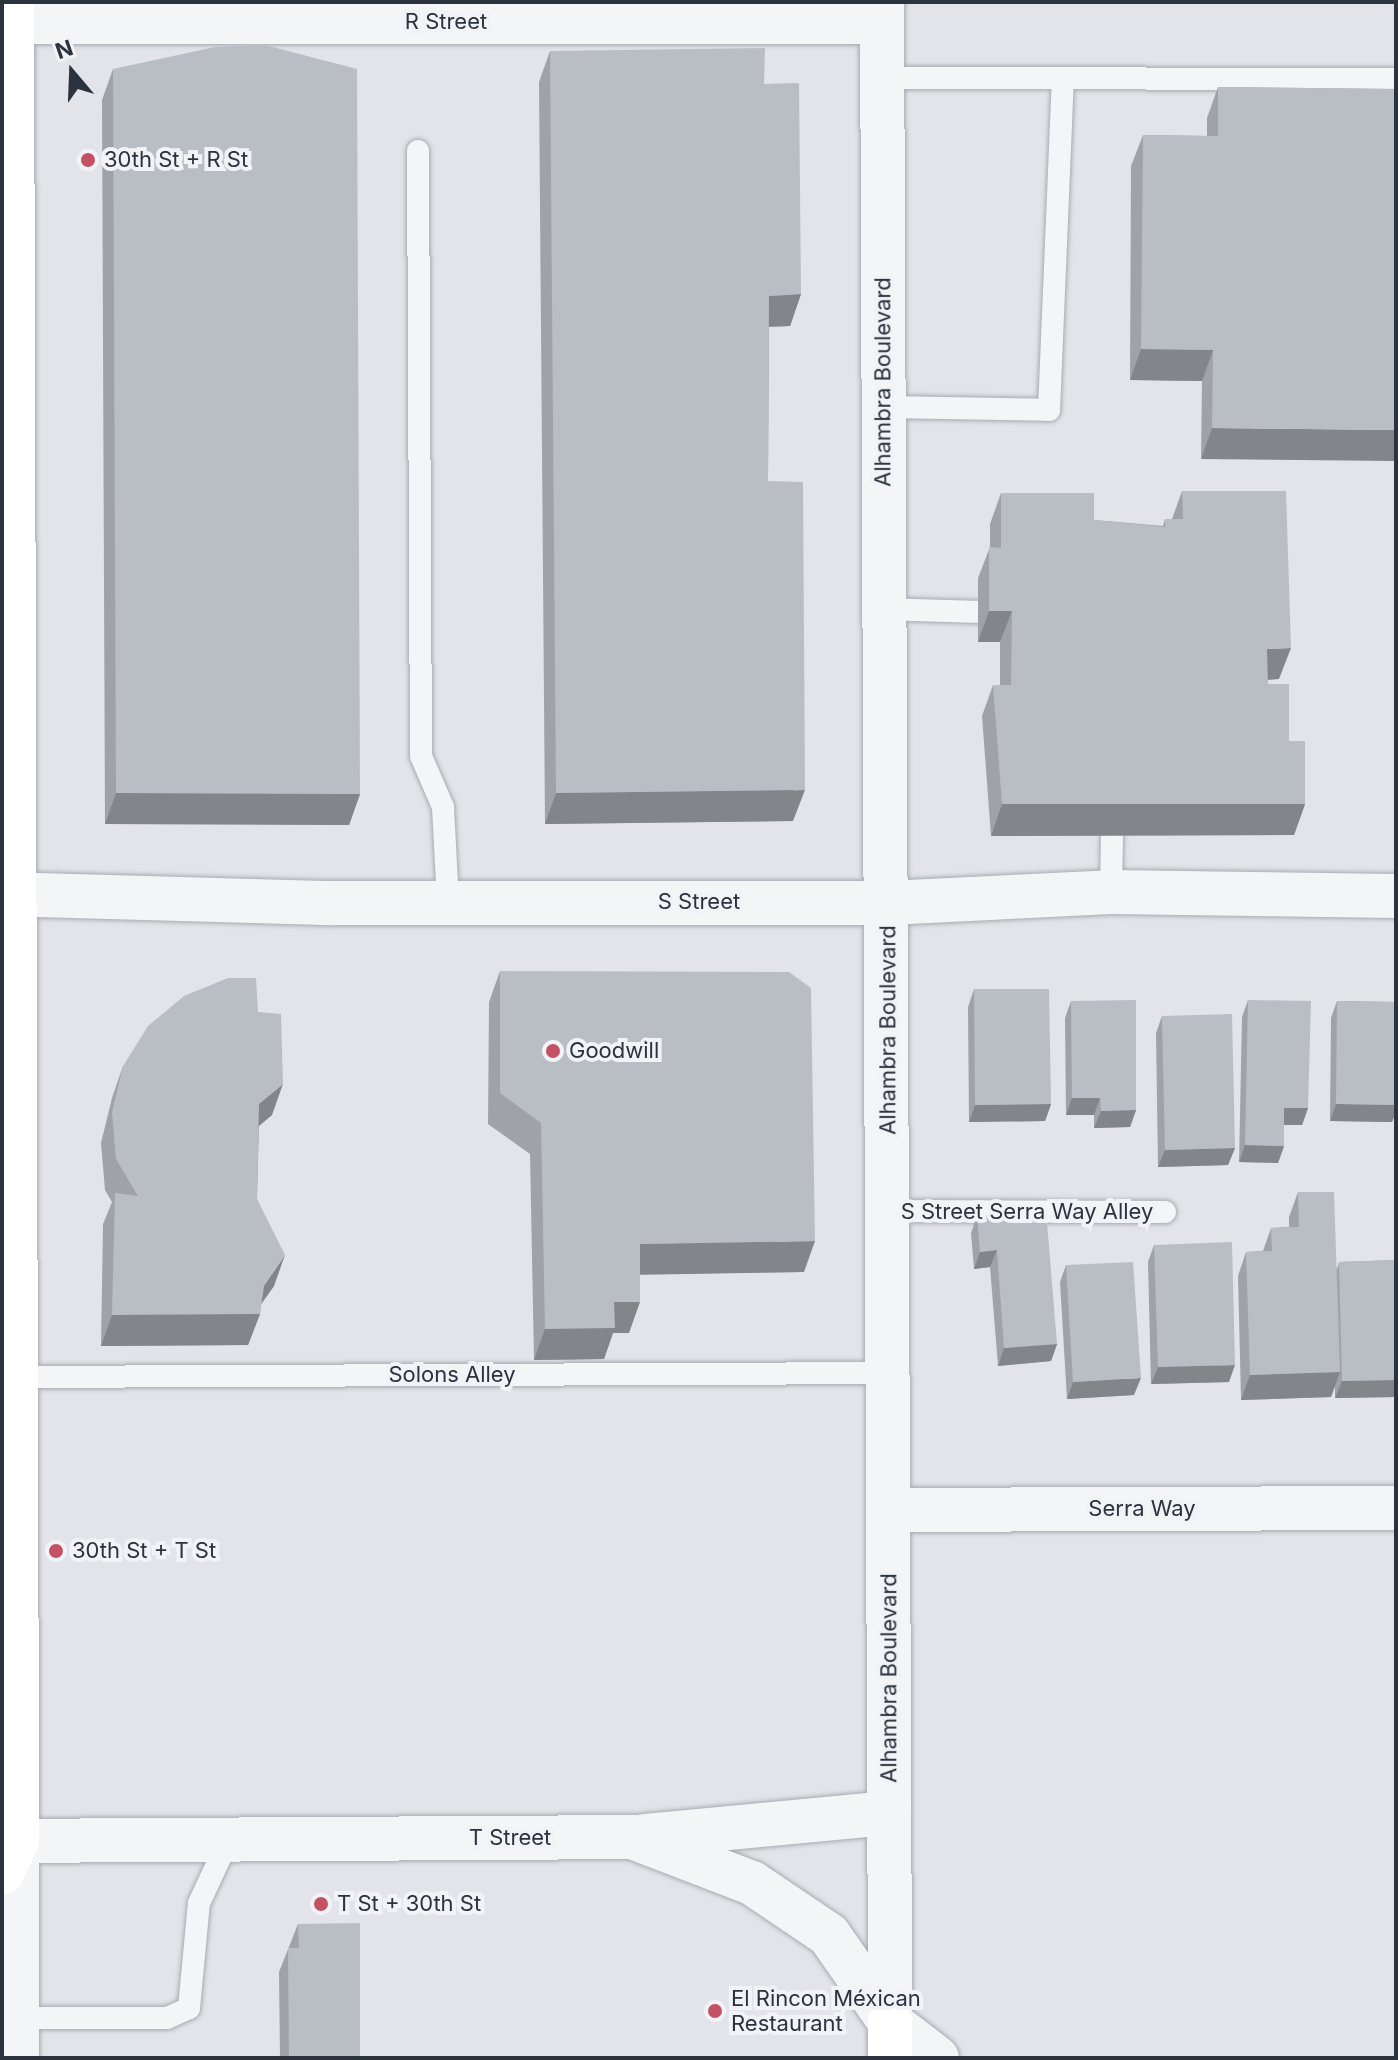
<!DOCTYPE html>
<html>
<head>
<meta charset="utf-8">
<style>
  body { margin:0 }
  #map { position:relative; width:1398px; height:2060px; overflow:hidden; background:#e2e4e9; font-family:Inter,sans-serif }
  div>[style] { position:absolute }
  [style*='--x'] { left:calc(var(--x)*1px); top:calc(var(--y)*1px); width:calc(var(--w)*1px); rotate:calc(var(--a)*1deg) }
  .roads { filter:drop-shadow(0 0 2px #a7abb3) drop-shadow(0 0 2px #a7abb3) }
  .service>* { height:22px; margin:-11px; padding:0 11px; transform-origin:11px; border-radius:11px; background:#f4f5f7 }
  .minor>* { height:44px; margin:-22px; padding:0 22px; transform-origin:22px; border-radius:22px; background:#f4f5f7 }
  .tertiary>* { height:44px; margin:-22px; padding:0 22px; transform-origin:22px; border-radius:22px; background:#f4f5f7 }
  .secondary>* { height:44px; margin:-22px; padding:0 22px; transform-origin:22px; border-radius:22px; background:#fff }
  .motorway>* { height:44px; margin:-22px; padding:0 22px; transform-origin:22px; border-radius:22px; background:#fff }
  .wall>* { inset:0; background:#9fa3a9 }
  .shaded-wall>* { inset:0; background:#82858a }
  .building>* { inset:0; background:#b9bec5 }
  .dots>* { width:22px; height:22px; translate:-50% -50%; box-sizing:border-box; border:4px solid #f1f3f6; border-radius:50% }
  span { translate:-50% -50%; white-space:nowrap; text-align:center; line-height:1.15; -webkit-text-stroke:8px #f1f3f6; paint-order:stroke }
  .street-label { font-size:22px; color:#2b333f }
  .poi-label { font-size:22px; color:#2b333f }
  .left { translate:0 -50%; text-align:left }
  .frame { position:absolute; inset:0; border:4px solid #2b333f; pointer-events:none }
  .north { position:absolute; left:32px; top:32px; width:80px; height:80px; -webkit-text-stroke:6px #f1f3f6; paint-order:stroke; rotate:341deg; font-size:22px; font-weight:700; line-height:32px; text-align:center; color:#2b333f }
  .north::after { content:''; display:block; margin:auto; width:28px; height:36px; background:#2b333f; clip-path:polygon(50% 0,100% 100%,50% 72%,0 100%) }
</style>
</head>
<body>
<div id="map">
  <div class="roads">
    <div class="service">
      <div style="--x:881;--y:78;--w:515;--a:0.11"></div>
      <div style="--x:418;--y:151;--w:605;--a:89.72"></div>
      <div style="--x:421;--y:756;--w:56;--a:66.7"></div>
      <div style="--x:443;--y:807;--w:94;--a:87"></div>
      <div style="--x:883;--y:407;--w:166;--a:1"></div>
      <div style="--x:1049;--y:410;--w:329;--a:-87.6"></div>
      <div style="--x:884;--y:609;--w:94;--a:1.8"></div>
      <div style="--x:1111;--y:892;--w:56;--a:-89"></div>
      <div style="--x:888;--y:1211;--w:277;--a:0.2"></div>
      <div style="--x:16;--y:1377;--w:873;--a:-0.26"></div>
      <div style="--x:17;--y:2018;--w:150;--a:0"></div>
      <div style="--x:167;--y:2018;--w:24;--a:-24"></div>
      <div style="--x:189;--y:2008;--w:105;--a:-84.6"></div>
      <div style="--x:199;--y:1903;--w:71;--a:-64.9"></div>
    </div>
    <div class="minor">
      <div style="--x:12;--y:22;--w:869;--a:0"></div>
      <div style="--x:2;--y:894;--w:331;--a:1.6"></div>
      <div style="--x:333;--y:903;--w:555;--a:0"></div>
      <div style="--x:888;--y:903;--w:223;--a:-2.8"></div>
      <div style="--x:1111;--y:892;--w:285;--a:0.8"></div>
      <div style="--x:889;--y:1510;--w:507;--a:-0.23"></div>
      <div style="--x:17;--y:1841;--w:217;--a:90"></div>
    </div>
    <div class="tertiary">
      <div style="--x:882;--y:2;--w:2020;--a:89.77"></div>
      <div style="--x:644;--y:1836;--w:246;--a:-5.4"></div>
      <div style="--x:2;--y:1841;--w:630;--a:-0.36"></div>
      <div style="--x:632;--y:1837;--w:129;--a:21"></div>
      <div style="--x:752;--y:1883;--w:93;--a:34"></div>
      <div style="--x:829;--y:1935;--w:106;--a:55"></div>
      <div style="--x:890;--y:2022;--w:59;--a:37.5"></div>
    </div>
    <div class="secondary">
      <div style="--x:12;--y:2;--w:1839;--a:89.84"></div>
      <div style="--x:890;--y:2022;--w:36;--a:90"></div>
    </div>
    <div class="motorway">
      <div style="--x:2;--y:1873;--w:35;--a:-65"></div>
    </div>
  </div>
  <div class="wall">
    <div style="clip-path:polygon(550px 51px,764px 84px,801px 294px,790px 326px,769px 327px,768px 481px,793px 821px,545px 824px,539px 82px)"></div>
    <div style="clip-path:polygon(113px 69px,360px 794px,349px 825px,105px 824px,102px 100px)"></div>
    <div style="clip-path:polygon(1218px 87px,1396px 89px,1201px 459px,1202px 381px,1130px 380px,1131px 166px,1143px 135px,1207px 136px,1207px 118px)"></div>
    <div style="clip-path:polygon(1182px 491px,1279px 679px,1268px 680px,1268px 684px,1289px 741px,1305px 804px,1294px 835px,991px 836px,982px 716px,993px 685px,1000px 685px,1000px 642px,978px 642px,978px 578px,990px 547px,990px 524px,1001px 493px,1094px 520px,1163px 526px,1165px 519px,1172px 519px)"></div>
    <div style="clip-path:polygon(500px 971px,804px 1272px,640px 1274px,629px 1333px,613px 1333px,604px 1359px,534px 1360px,530px 1154px,488px 1124px,489px 1002px)"></div>
    <div style="clip-path:polygon(974px 989px,1051px 1104px,1045px 1121px,969px 1122px,968px 1007px)"></div>
    <div style="clip-path:polygon(1248px 1000px,1308px 1108px,1302px 1125px,1284px 1125px,1284px 1146px,1278px 1163px,1239px 1162px,1242px 1017px)"></div>
    <div style="clip-path:polygon(1071px 1001px,1136px 1110px,1130px 1127px,1094px 1128px,1094px 1115px,1066px 1115px,1065px 1018px)"></div>
    <div style="clip-path:polygon(1337px 1001px,1396px 1002px,1396px 1112px,1392px 1122px,1330px 1121px,1331px 1018px)"></div>
    <div style="clip-path:polygon(258px 1012px,272px 1115px,259px 1126px,257px 1199px,274px 1286px,261px 1304px,260px 1314px,248px 1345px,101px 1346px,103px 1224px,112px 1202px,105px 1190px,101px 1143px,112px 1098px,123px 1066px)"></div>
    <div style="clip-path:polygon(1162px 1016px,1235px 1148px,1228px 1165px,1158px 1167px,1156px 1033px)"></div>
    <div style="clip-path:polygon(1298px 1192px,1337px 1269px,1339px 1262px,1396px 1260px,1396px 1397px,1335px 1398px,1335px 1386px,1331px 1397px,1241px 1400px,1238px 1276px,1246px 1252px,1263px 1251px,1271px 1228px,1289px 1227px,1289px 1217px)"></div>
    <div style="clip-path:polygon(977px 1216px,1057px 1344px,1051px 1361px,998px 1366px,990px 1267px,974px 1269px,971px 1233px)"></div>
    <div style="clip-path:polygon(1154px 1245px,1229px 1382px,1151px 1384px,1148px 1262px)"></div>
    <div style="clip-path:polygon(1066px 1265px,1134px 1395px,1067px 1399px,1060px 1282px)"></div>
    <div style="clip-path:polygon(298px 1924px,360px 2058px,280px 2058px,279px 1972px)"></div>
  </div>
  <div class="shaded-wall">
    <div style="clip-path:polygon(801px 294px,790px 326px,758px 327px,769px 296px)"></div>
    <div style="clip-path:polygon(1141px 349px,1213px 350px,1202px 381px,1130px 380px)"></div>
    <div style="clip-path:polygon(1212px 428px,1396px 430px,1396px 461px,1201px 459px)"></div>
    <div style="clip-path:polygon(989px 611px,1012px 611px,1000px 642px,978px 642px)"></div>
    <div style="clip-path:polygon(1291px 648px,1279px 679px,1256px 680px,1267px 649px)"></div>
    <div style="clip-path:polygon(805px 790px,793px 821px,545px 824px,556px 793px)"></div>
    <div style="clip-path:polygon(116px 793px,360px 794px,349px 825px,105px 824px)"></div>
    <div style="clip-path:polygon(1002px 804px,1305px 804px,1294px 835px,991px 836px)"></div>
    <div style="clip-path:polygon(283px 1084px,272px 1115px,248px 1135px,259px 1104px)"></div>
    <div style="clip-path:polygon(1072px 1098px,1100px 1098px,1094px 1115px,1066px 1115px)"></div>
    <div style="clip-path:polygon(1051px 1104px,1045px 1121px,969px 1122px,975px 1105px)"></div>
    <div style="clip-path:polygon(1336px 1104px,1396px 1105px,1396px 1112px,1392px 1122px,1330px 1121px)"></div>
    <div style="clip-path:polygon(1284px 1108px,1308px 1108px,1302px 1125px,1278px 1125px)"></div>
    <div style="clip-path:polygon(1136px 1110px,1130px 1127px,1094px 1128px,1101px 1111px)"></div>
    <div style="clip-path:polygon(1245px 1145px,1284px 1146px,1278px 1163px,1239px 1162px)"></div>
    <div style="clip-path:polygon(1235px 1148px,1228px 1165px,1158px 1167px,1165px 1150px)"></div>
    <div style="clip-path:polygon(815px 1241px,804px 1272px,628px 1275px,640px 1244px)"></div>
    <div style="clip-path:polygon(997px 1250px,990px 1267px,974px 1269px,980px 1252px)"></div>
    <div style="clip-path:polygon(285px 1255px,274px 1286px,254px 1314px,260px 1314px,248px 1345px,101px 1346px,112px 1315px,264px 1286px)"></div>
    <div style="clip-path:polygon(614px 1302px,640px 1302px,629px 1333px,613px 1333px,604px 1359px,534px 1360px,545px 1329px)"></div>
    <div style="clip-path:polygon(1057px 1344px,1051px 1361px,998px 1366px,1004px 1348px)"></div>
    <div style="clip-path:polygon(1235px 1365px,1229px 1382px,1151px 1384px,1158px 1367px)"></div>
    <div style="clip-path:polygon(1340px 1372px,1331px 1397px,1241px 1400px,1250px 1375px)"></div>
    <div style="clip-path:polygon(1141px 1378px,1134px 1395px,1067px 1399px,1073px 1382px)"></div>
    <div style="clip-path:polygon(1396px 1380px,1396px 1397px,1335px 1398px,1342px 1381px)"></div>
  </div>
  <div class="building">
    <div style="clip-path:polygon(265px 45px,357px 69px,360px 794px,116px 793px,113px 69px,215px 47px)"></div>
    <div style="clip-path:polygon(765px 48px,764px 84px,799px 83px,801px 294px,769px 296px,768px 481px,803px 482px,805px 790px,556px 793px,550px 51px)"></div>
    <div style="clip-path:polygon(1218px 87px,1396px 89px,1396px 430px,1212px 428px,1213px 350px,1141px 349px,1143px 135px,1218px 136px)"></div>
    <div style="clip-path:polygon(1182px 491px,1286px 491px,1291px 648px,1267px 649px,1268px 684px,1289px 684px,1289px 741px,1305px 741px,1305px 804px,1002px 804px,993px 685px,1011px 685px,1012px 611px,989px 611px,989px 547px,1001px 548px,1001px 493px,1094px 493px,1094px 520px,1165px 527px,1165px 519px,1183px 519px)"></div>
    <div style="clip-path:polygon(500px 971px,789px 972px,811px 988px,815px 1241px,640px 1244px,640px 1302px,614px 1302px,615px 1328px,545px 1329px,541px 1123px,500px 1093px)"></div>
    <div style="clip-path:polygon(228px 978px,256px 978px,258px 1012px,281px 1014px,283px 1084px,259px 1104px,257px 1199px,285px 1255px,264px 1286px,260px 1314px,112px 1315px,115px 1193px,138px 1196px,116px 1159px,112px 1112px,123px 1066px,148px 1026px,184px 996px)"></div>
    <div style="clip-path:polygon(974px 989px,1049px 989px,1051px 1104px,975px 1105px)"></div>
    <div style="clip-path:polygon(1136px 1000px,1136px 1110px,1101px 1111px,1100px 1098px,1072px 1098px,1071px 1001px)"></div>
    <div style="clip-path:polygon(1248px 1000px,1311px 1001px,1308px 1108px,1284px 1108px,1284px 1146px,1245px 1145px)"></div>
    <div style="clip-path:polygon(1337px 1001px,1396px 1002px,1396px 1105px,1336px 1104px)"></div>
    <div style="clip-path:polygon(1232px 1014px,1235px 1148px,1165px 1150px,1162px 1016px)"></div>
    <div style="clip-path:polygon(1298px 1192px,1334px 1192px,1340px 1372px,1250px 1375px,1246px 1252px,1272px 1251px,1271px 1228px,1299px 1227px)"></div>
    <div style="clip-path:polygon(1046px 1210px,1057px 1344px,1004px 1348px,997px 1250px,980px 1252px,977px 1216px)"></div>
    <div style="clip-path:polygon(1232px 1242px,1235px 1365px,1158px 1367px,1154px 1245px)"></div>
    <div style="clip-path:polygon(1396px 1260px,1396px 1380px,1342px 1381px,1339px 1262px)"></div>
    <div style="clip-path:polygon(1133px 1262px,1141px 1378px,1073px 1382px,1066px 1265px)"></div>
    <div style="clip-path:polygon(360px 1923px,360px 2058px,289px 2058px,288px 1948px,299px 1948px,298px 1924px)"></div>
  </div>
  <div class="dots">
    <div style="left:88px;top:160px;background:#c25264"></div>
    <div style="left:553px;top:1051px;background:#c25264"></div>
    <div style="left:56px;top:1551px;background:#c25264"></div>
    <div style="left:321px;top:1904px;background:#c25264"></div>
    <div style="left:715px;top:2011px;background:#c25264"></div>
  </div>
  <div class="street-label">
    <span style="left:446px;top:22px">R Street</span>
    <span style="left:883px;top:382px;rotate:-90deg">Alhambra Boulevard</span>
    <span style="left:699px;top:902px">S Street</span>
    <span style="left:888px;top:1030px;rotate:-90deg">Alhambra Boulevard</span>
    <span style="left:1027px;top:1212px">S Street Serra Way Alley</span>
    <span style="left:452px;top:1375px">Solons Alley</span>
    <span style="left:1142px;top:1509px">Serra Way</span>
    <span style="left:889px;top:1678px;rotate:-90deg">Alhambra Boulevard</span>
    <span style="left:510px;top:1838px">T Street</span>
  </div>
  <div class="poi-label">
    <span class="left" style="left:104px;top:160px">30th St + R St</span>
    <span class="left" style="left:569px;top:1051px">Goodwill</span>
    <span class="left" style="left:72px;top:1551px">30th St + T St</span>
    <span class="left" style="left:337px;top:1904px">T St + 30th St</span>
    <span class="left" style="left:731px;top:2011px">El Rincon Méxican<br>Restaurant</span>
  </div>
  <div class="frame"></div>
  <div class="north">N</div>
</div>
</body>
</html>
